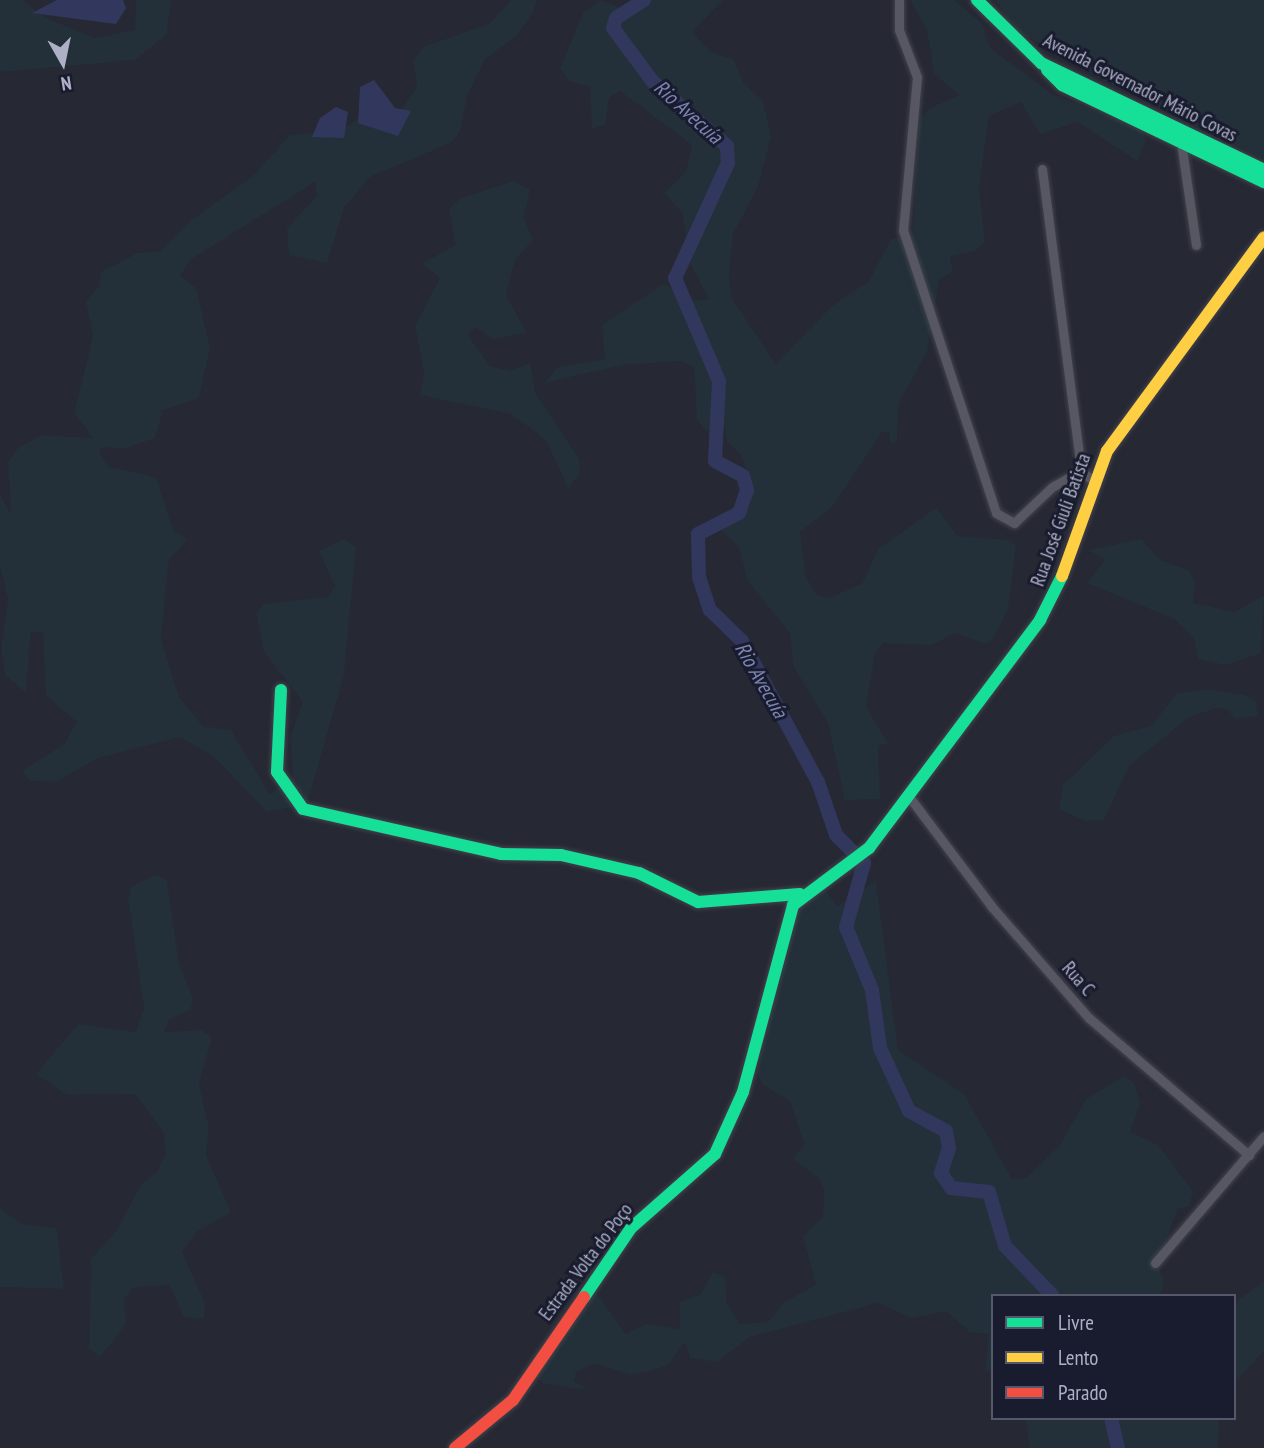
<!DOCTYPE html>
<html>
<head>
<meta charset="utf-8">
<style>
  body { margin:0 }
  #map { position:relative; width:1264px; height:1448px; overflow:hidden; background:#262833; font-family:"PT Sans Narrow",sans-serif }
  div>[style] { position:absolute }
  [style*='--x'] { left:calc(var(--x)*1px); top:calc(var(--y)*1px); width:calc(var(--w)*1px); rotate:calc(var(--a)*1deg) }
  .green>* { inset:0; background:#233039 }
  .water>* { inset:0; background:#32385d }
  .river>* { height:14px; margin:-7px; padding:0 7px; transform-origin:7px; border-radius:7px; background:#32385d }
  .roads { filter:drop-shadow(0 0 2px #42434c) drop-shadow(0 0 2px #42434c) }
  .street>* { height:9px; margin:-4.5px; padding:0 4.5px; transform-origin:4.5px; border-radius:4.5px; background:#565762 }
  .fast>* { height:12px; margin:-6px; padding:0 6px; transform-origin:6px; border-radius:6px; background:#16e098 }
  .slow>* { height:12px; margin:-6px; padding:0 6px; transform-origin:6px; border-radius:6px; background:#ffcf43 }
  .jam>* { height:12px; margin:-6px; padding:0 6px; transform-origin:6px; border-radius:6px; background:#f24e42 }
  span { translate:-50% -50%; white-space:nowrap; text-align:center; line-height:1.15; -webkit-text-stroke:6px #191c2e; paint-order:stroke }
  .street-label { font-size:19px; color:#aeb1c6 }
  .water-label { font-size:21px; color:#7d86b3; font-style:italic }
  .legend { position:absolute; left:991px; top:1294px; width:245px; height:126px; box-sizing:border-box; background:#191c2e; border:2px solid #55586b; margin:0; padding:9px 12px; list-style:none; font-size:21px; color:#aeb1c6 }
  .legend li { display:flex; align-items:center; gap:14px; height:35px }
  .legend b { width:35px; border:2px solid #55586b }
  .north { position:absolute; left:28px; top:28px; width:70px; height:70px; -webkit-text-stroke:5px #191c2e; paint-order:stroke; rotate:171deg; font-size:19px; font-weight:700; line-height:28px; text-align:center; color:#aeb1c6 }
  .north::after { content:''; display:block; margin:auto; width:24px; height:32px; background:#aeb1c6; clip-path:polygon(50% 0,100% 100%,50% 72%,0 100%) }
</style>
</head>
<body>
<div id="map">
  <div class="green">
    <div style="clip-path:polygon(0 0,22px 0,48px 19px,95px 38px,135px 30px,136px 0,172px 0,166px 35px,135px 60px,0 72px)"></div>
    <div style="clip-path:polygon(511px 0,537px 0,533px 13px,516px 36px,485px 59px,467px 96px,460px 132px,452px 142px,370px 177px,344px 208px,327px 263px,289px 255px,287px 228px,317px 196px,315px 182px,190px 260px,180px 276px,196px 288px,210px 347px,199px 398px,163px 410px,155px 438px,122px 449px,102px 447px,99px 453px,109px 467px,156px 477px,173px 530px,187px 540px,169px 560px,161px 639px,179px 697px,203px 726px,231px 730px,270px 794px,293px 777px,290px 738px,303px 702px,264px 652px,256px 614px,264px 604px,328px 597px,335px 587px,319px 551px,344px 539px,356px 547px,344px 675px,307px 804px,267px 812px,213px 756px,180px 737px,98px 758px,56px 782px,30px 781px,22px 771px,64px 744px,77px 722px,46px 696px,43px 633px,31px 632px,26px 693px,5px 675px,1px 648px,8px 598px,0 566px,0 495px,11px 514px,8px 463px,17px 449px,41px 435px,93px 438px,74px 413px,93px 336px,86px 302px,99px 286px,101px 272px,137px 253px,160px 252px,194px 218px,252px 177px,290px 135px,342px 130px,363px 115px,402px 108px,417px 87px,413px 60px,423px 47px,489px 24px)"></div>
    <div style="clip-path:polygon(641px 0,723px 0,692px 32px,711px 52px,734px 60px,743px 82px,763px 101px,771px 137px,758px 187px,733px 234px,729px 276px,732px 299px,776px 364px,832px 306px,869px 281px,891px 239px,913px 235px,919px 121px,928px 109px,959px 95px,934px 74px,927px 30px,910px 0,954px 0,982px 23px,990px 48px,1052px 94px,1142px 130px,1146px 141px,1137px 161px,1078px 122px,1040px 134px,1021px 102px,989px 116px,979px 189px,985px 242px,975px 251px,950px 256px,953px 271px,939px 280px,927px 352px,898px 405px,897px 440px,891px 445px,889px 432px,882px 432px,833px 506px,800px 532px,806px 577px,816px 594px,829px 598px,862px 584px,878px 549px,936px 508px,958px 536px,1009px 540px,1016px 546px,1008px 609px,994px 637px,986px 644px,955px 633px,931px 645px,883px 643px,875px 655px,866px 707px,888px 743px,878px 746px,880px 799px,845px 800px,828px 723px,793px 666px,790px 634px,747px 579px,739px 547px,721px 531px,749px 506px,752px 486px,741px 455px,727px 442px,724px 422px,707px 431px,697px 420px,694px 367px,680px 361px,623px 365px,544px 383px,558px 367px,605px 359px,602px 325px,663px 284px,697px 301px,709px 299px,691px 265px,682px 213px,665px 193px,686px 172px,692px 145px,620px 91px,609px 98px,605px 125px,592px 129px,590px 87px,569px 81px,560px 69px,583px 13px,601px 0,628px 11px)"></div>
    <div style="clip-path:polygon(996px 0,1264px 0,1264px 159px,1104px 81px,1013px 28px)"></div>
    <div style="clip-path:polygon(514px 181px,530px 190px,524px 218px,533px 240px,515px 260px,506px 295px,527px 333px,492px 339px,475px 327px,468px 335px,490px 366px,511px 371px,530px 363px,536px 394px,579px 459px,580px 473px,568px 488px,546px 440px,511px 414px,420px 395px,424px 373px,415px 326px,440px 278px,422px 264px,455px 245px,449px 209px,461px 198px)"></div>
    <div style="clip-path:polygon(1141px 539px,1160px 560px,1188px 570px,1196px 584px,1193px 603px,1235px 612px,1264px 595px,1261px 653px,1225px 665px,1198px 659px,1194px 638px,1174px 619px,1087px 583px,1105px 560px,1089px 550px)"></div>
    <div style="clip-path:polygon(1206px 689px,1244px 695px,1256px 702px,1258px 716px,1235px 719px,1227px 709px,1216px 708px,1189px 717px,1129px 766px,1104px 820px,1086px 821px,1059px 809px,1063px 785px,1114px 736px,1151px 726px,1177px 693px)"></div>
    <div style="clip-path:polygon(155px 875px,167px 880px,179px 964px,193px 998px,190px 1010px,169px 1020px,164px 1032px,202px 1030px,212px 1038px,199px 1084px,209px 1128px,206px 1155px,231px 1212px,198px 1231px,182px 1251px,205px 1303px,204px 1319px,184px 1317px,169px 1285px,133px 1288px,125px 1298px,126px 1324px,100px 1357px,89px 1348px,91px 1259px,116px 1231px,142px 1183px,157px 1172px,165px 1155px,164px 1133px,135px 1094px,67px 1095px,36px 1074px,78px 1024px,136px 1032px,144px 1008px,128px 899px,131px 887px)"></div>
    <div style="clip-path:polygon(876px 881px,898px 1050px,964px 1094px,1012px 1179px,1026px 1178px,1060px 1145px,1086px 1099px,1124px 1076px,1134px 1083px,1140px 1104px,1130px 1132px,1158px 1145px,1193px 1191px,1189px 1207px,1178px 1208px,1158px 1265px,1164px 1281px,1160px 1296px,993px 1296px,993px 1375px,985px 1369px,989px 1334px,970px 1332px,946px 1311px,912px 1318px,878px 1303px,750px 1337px,717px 1362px,690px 1358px,685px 1342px,668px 1365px,647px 1372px,631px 1375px,595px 1363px,576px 1372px,574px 1381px,588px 1390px,544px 1384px,533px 1374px,596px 1292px,626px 1334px,646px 1324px,680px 1329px,680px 1302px,700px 1295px,713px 1272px,725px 1277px,727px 1303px,739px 1324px,768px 1322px,784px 1302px,816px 1285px,803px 1237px,823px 1216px,824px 1190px,820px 1179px,793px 1159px,804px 1144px,790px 1101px,762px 1084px,757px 1072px,799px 908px,822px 886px,837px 906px)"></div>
    <div style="clip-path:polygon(0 1208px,20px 1223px,57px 1229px,64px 1289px,0 1287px)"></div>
    <div style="clip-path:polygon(1264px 1281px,1264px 1351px,1234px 1383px,1234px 1303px)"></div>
    <div style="clip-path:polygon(1025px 1418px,1219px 1418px,1218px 1448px,1030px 1448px)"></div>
  </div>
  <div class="water">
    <div style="clip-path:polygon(57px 0,123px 0,126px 8px,116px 24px,32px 13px)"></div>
    <div style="clip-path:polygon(374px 80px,395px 108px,411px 111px,398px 136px,358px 123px,360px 87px)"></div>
    <div style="clip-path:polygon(336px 107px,348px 112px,344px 138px,312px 137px,320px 118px)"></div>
  </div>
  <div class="river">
    <div style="--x:644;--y:0;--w:33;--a:147"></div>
    <div style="--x:616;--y:18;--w:10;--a:107"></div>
    <div style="--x:613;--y:28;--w:67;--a:53.5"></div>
    <div style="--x:653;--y:82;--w:98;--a:40.9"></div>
    <div style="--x:727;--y:146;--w:17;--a:87"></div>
    <div style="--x:728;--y:163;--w:127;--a:114.7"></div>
    <div style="--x:675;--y:278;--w:112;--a:66.9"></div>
    <div style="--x:719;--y:381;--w:80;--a:92.9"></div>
    <div style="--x:715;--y:461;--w:32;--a:28"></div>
    <div style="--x:743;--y:476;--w:15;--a:74"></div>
    <div style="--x:747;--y:490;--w:24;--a:109"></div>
    <div style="--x:739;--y:513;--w:46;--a:152.9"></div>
    <div style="--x:698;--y:534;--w:43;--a:88.7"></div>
    <div style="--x:699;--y:577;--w:35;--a:72"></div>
    <div style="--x:710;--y:610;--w:45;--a:44.1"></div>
    <div style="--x:742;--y:641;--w:160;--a:61.7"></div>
    <div style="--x:818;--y:782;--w:56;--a:71.2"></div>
    <div style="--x:836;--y:835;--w:40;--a:45"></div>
    <div style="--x:864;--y:863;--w:66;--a:105.7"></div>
    <div style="--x:846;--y:927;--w:68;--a:67.6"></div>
    <div style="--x:872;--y:990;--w:59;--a:82.1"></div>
    <div style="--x:880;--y:1048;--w:69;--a:65.3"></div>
    <div style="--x:909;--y:1111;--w:42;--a:28.4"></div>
    <div style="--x:946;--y:1131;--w:17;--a:80"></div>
    <div style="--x:949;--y:1148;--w:26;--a:108"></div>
    <div style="--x:941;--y:1173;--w:18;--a:56"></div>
    <div style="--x:951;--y:1188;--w:38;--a:6"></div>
    <div style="--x:989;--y:1192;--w:56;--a:73.5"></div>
    <div style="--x:1005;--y:1246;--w:69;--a:46.2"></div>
    <div style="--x:1111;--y:1418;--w:31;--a:77"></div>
  </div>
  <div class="roads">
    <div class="street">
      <div style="--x:899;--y:0;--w:30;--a:90"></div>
      <div style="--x:899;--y:30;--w:50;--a:69"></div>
      <div style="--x:917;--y:77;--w:154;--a:95.2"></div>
      <div style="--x:903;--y:230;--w:298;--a:71.8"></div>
      <div style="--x:996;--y:513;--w:21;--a:29"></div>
      <div style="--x:1014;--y:523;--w:52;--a:-43.5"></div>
      <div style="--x:1052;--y:487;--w:33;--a:-29"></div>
      <div style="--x:1181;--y:142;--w:104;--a:81.7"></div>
      <div style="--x:1042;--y:169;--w:305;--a:82.6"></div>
      <div style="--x:1081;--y:471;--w:16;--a:38"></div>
      <div style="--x:910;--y:798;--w:136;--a:53"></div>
      <div style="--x:992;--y:907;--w:147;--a:48.9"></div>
      <div style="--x:1089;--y:1018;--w:211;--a:40.6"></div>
      <div style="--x:1155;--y:1263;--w:167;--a:-49.4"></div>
    </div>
    <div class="fast">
      <div style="--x:977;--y:0;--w:90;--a:44.5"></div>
      <div style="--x:1041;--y:63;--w:247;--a:25.6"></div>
      <div style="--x:1047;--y:70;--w:21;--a:45"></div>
      <div style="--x:1062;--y:85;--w:224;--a:25.7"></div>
      <div style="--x:281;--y:690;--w:82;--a:92.8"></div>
      <div style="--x:277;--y:772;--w:45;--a:54.9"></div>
      <div style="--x:303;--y:809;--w:203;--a:12.8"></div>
      <div style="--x:501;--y:854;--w:60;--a:1"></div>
      <div style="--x:561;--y:855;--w:80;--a:13"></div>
      <div style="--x:639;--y:873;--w:66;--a:26.2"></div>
      <div style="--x:698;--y:902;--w:102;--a:-4.5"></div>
      <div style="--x:584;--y:1297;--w:83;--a:-55.7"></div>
      <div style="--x:631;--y:1228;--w:112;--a:-41.4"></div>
      <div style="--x:715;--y:1154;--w:68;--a:-65.7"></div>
      <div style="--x:743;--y:1092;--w:194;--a:-75"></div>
      <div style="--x:793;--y:905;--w:95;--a:-36.9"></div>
      <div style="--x:869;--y:848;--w:285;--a:-53.1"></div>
      <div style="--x:1040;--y:620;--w:49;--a:-63.4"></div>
    </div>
    <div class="slow">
      <div style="--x:1062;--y:576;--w:133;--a:-70.2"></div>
      <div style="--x:1107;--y:451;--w:265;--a:-53.7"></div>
    </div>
    <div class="jam">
      <div style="--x:455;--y:1448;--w:75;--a:-39.6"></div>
      <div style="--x:513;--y:1400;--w:125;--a:-55.4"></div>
    </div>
  </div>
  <div class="street-label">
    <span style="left:1140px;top:88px;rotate:27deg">Avenida Governador Mário Covas</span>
    <span style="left:1061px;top:520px;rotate:-70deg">Rua José Giuli Batista</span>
    <span style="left:1078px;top:979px;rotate:49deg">Rua C</span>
    <span style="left:586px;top:1262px;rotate:-53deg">Estrada Volta do Poço</span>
  </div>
  <div class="water-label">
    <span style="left:688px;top:112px;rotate:42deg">Rio Avecuía</span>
    <span style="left:761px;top:680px;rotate:60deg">Rio Avecuía</span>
  </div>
  <ul class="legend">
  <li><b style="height:9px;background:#16e098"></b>Livre</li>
  <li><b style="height:9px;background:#ffcf43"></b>Lento</li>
  <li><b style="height:9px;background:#f24e42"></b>Parado</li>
  </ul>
  <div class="north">N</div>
</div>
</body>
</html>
